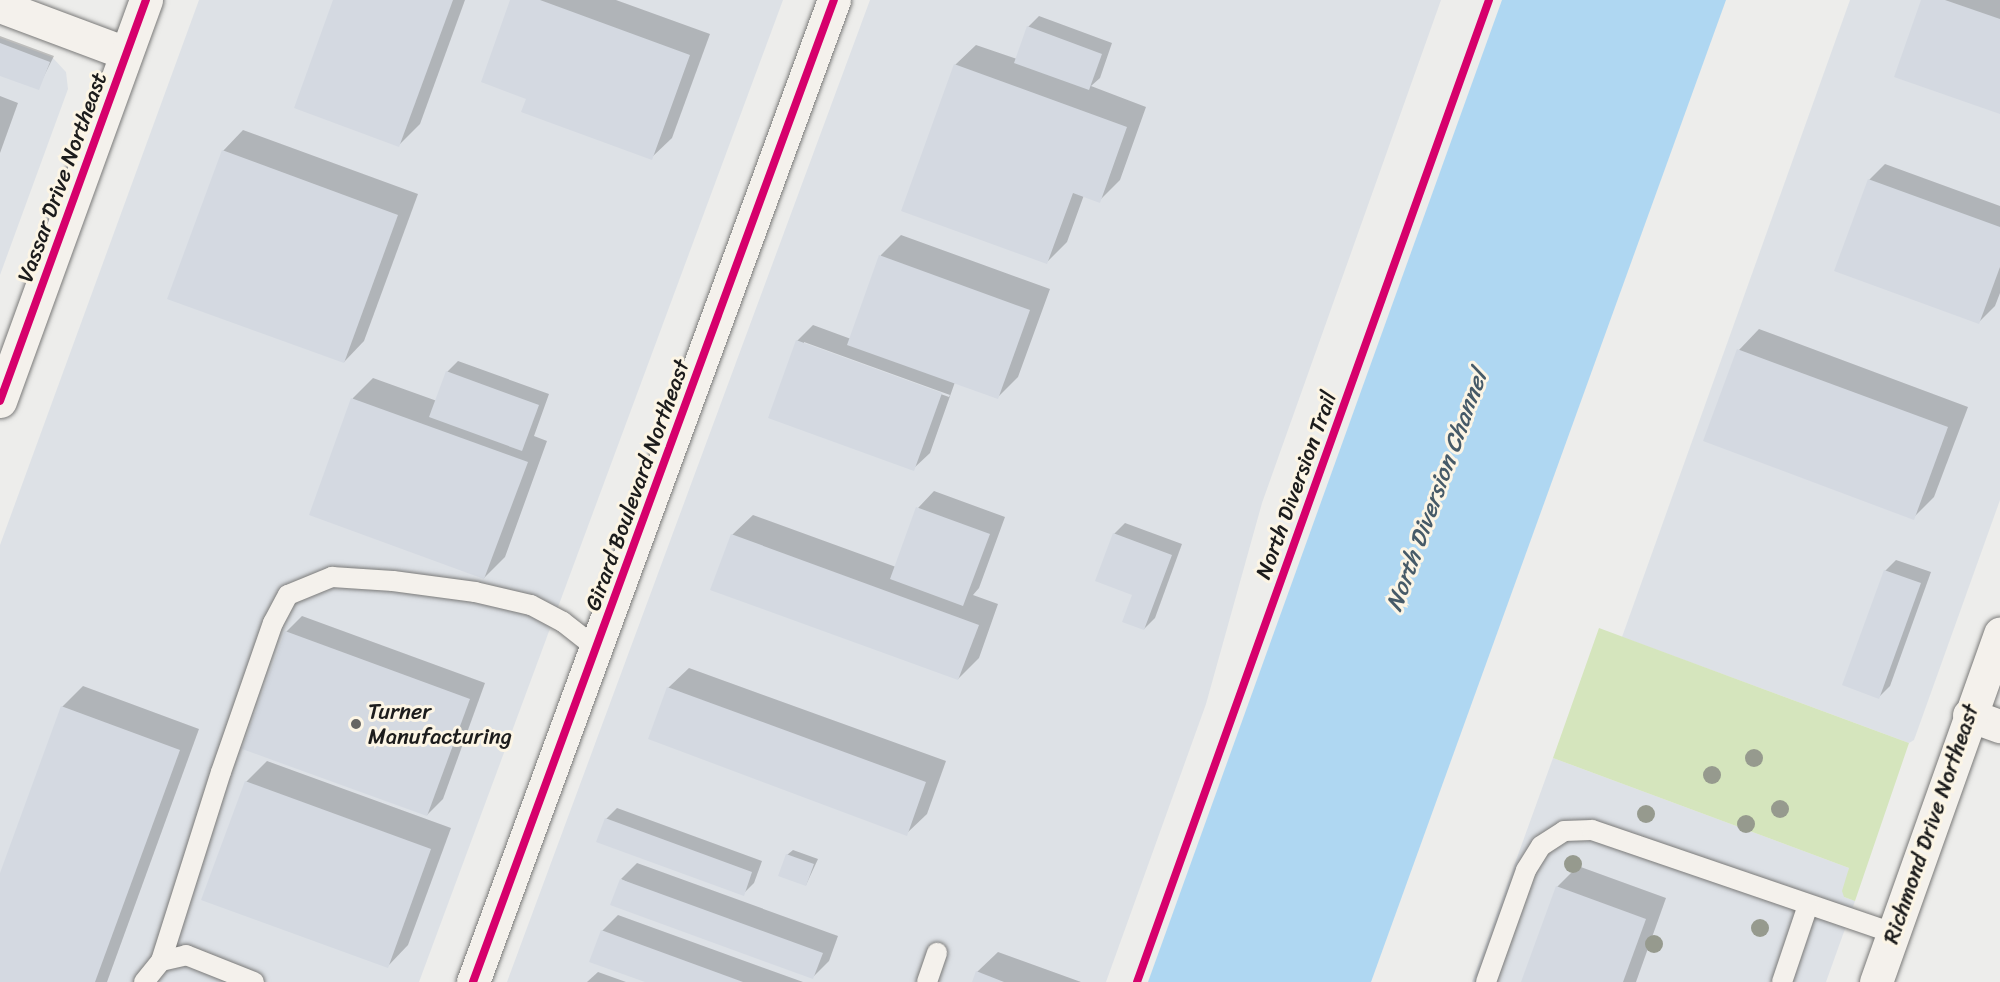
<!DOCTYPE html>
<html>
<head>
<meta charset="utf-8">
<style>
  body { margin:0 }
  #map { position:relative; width:2000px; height:982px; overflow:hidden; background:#ededeb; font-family:Sriracha,sans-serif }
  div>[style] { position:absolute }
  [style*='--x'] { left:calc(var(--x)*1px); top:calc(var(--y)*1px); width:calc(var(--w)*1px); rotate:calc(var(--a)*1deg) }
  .built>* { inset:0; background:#dde1e6 }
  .green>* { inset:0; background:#d5e5bd }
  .water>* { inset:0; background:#afd7f2 }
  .shadow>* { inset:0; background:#0003 }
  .building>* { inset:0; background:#d4d9e1 }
  .roads { filter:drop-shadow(0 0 2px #7a7a79) drop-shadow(0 0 2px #7a7a79) }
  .service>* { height:20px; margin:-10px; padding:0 10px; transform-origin:10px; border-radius:10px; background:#f4f1ec }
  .minor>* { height:33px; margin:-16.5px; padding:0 16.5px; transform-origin:16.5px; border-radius:16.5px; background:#f4f1ec }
  .tertiary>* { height:33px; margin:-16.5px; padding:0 16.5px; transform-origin:16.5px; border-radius:16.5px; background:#f4f1ec }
  .cycleway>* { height:8px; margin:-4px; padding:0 4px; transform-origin:4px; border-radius:4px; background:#d6006c }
  .trees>* { width:18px; height:18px; margin:-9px; border-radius:50%; background:#969a8e }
  .dots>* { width:16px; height:16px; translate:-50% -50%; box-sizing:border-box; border:3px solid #fcf5e5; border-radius:50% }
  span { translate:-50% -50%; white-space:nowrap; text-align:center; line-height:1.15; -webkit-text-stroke:6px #fcf5e5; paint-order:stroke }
  .street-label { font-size:22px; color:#1c1c1c }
  .poi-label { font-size:22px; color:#1c1c1c }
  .left { translate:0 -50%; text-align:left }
  .water-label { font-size:24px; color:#465a68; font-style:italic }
</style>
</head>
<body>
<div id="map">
  <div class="built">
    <div style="clip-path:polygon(199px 0,783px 0,419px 982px,0 982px,0 545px)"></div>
    <div style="clip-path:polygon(870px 0,1441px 0,1262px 503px,1206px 704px,1106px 982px,507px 982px)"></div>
    <div style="clip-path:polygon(1850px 0,2000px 0,2000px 500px,1914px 740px,1909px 743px,1622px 637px)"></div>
    <div style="clip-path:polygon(0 38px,52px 57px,66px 72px,68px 89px,0 275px)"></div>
    <div style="clip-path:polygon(1553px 758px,1849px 868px,1844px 897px,1855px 901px,1826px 982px,1472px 982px)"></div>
  </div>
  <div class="green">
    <div style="clip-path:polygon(1599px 628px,1909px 743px,1855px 901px,1844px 897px,1842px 891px,1849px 868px,1553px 758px)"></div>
  </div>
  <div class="water">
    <div style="clip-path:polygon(1502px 0,1726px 0,1371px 982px,1148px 982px)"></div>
  </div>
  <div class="shadow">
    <div style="clip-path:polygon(335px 0,465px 0,420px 124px,399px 145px)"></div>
    <div style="clip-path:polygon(512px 0,616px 0,710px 34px,672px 138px,651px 158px,528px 98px)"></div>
    <div style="clip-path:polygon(1922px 0,2000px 0,2000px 113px)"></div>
    <div style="clip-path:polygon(1039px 16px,1112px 43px,1100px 78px,1091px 86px,1146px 107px,1120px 180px,1099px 201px,1084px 195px,1067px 242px,1046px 263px,955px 65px,976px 45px,1017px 59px,1028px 27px)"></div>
    <div style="clip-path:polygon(0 36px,54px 56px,38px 88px,0 74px)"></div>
    <div style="clip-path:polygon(0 96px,18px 103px,0 153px)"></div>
    <div style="clip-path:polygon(243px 130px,418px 194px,364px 341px,344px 362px,223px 151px)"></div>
    <div style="clip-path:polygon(1885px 164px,2000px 206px,2000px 293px,1995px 306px,1979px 322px,1869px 180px)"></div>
    <div style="clip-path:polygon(evenodd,901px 235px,1050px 289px,1018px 377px,997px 398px,955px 382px,930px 453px,913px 469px,797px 341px,813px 325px,851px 339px,881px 255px,901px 235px,804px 342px,950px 395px,949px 397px,804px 345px,804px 342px)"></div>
    <div style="clip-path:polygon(1759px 329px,1968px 407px,1934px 497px,1913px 518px,1739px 350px)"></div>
    <div style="clip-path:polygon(458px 361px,549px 394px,534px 436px,547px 441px,505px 557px,484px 578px,311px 514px,353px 398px,373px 378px,437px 401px,447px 372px)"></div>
    <div style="clip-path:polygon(934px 491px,1005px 517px,979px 588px,973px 595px,998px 604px,979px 658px,958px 679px,732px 535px,753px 515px,896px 567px,918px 508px)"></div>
    <div style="clip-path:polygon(1125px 523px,1182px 544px,1155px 618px,1144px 629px,1114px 534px)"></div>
    <div style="clip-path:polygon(1896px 560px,1931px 572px,1890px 686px,1879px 697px,1885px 571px)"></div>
    <div style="clip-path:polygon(302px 616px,485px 683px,443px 799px,427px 815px,286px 632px)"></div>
    <div style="clip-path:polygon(689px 668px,946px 761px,927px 814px,906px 834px,668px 688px)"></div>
    <div style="clip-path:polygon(83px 686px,199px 729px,107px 982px,0 982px,0 877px,62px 707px)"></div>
    <div style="clip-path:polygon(267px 761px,451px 828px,408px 945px,388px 966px,246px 782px)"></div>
    <div style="clip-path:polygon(617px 808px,762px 861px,754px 883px,743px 894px,606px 819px)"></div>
    <div style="clip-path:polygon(793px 850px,818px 859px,806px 885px,787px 855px)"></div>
    <div style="clip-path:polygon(637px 863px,838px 936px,829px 961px,813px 977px,621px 879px)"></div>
    <div style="clip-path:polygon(1578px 866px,1666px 898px,1636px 982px,1523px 982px,1557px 887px)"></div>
    <div style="clip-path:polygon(618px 915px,803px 982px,650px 982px,602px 931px)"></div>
    <div style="clip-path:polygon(998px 952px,1081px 982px,973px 982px,977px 972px)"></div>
    <div style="clip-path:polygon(598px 972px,626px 982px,587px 982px)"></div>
  </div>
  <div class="building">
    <div style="clip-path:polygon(333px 0,453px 0,399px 147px,294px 108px)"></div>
    <div style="clip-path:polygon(510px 0,540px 0,690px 55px,652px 160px,521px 112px,526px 99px,481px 82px)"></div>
    <div style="clip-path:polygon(1921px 0,1945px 0,2000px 19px,2000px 114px,1894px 77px)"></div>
    <div style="clip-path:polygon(1027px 26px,1102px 54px,1089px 90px,1014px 63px)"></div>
    <div style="clip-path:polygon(0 43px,50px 62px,39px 90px,0 76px)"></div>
    <div style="clip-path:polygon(954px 64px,1127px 127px,1100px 203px,1073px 193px,1047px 264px,901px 211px)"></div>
    <div style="clip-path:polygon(222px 150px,398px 215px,344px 363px,167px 299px)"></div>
    <div style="clip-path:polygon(1868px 179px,2000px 227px,2000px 267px,1979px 324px,1834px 271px)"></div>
    <div style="clip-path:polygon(879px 255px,1030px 310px,998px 399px,847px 345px)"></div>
    <div style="clip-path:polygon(796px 340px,942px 393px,914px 471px,768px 418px)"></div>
    <div style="clip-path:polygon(1737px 349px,1948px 427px,1914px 520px,1703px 441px)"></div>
    <div style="clip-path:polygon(446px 371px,539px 405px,522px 451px,429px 417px)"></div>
    <div style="clip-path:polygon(351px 398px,528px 462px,484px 579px,309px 515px)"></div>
    <div style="clip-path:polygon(916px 507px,990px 534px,963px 606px,890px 579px)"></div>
    <div style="clip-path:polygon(1113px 533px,1172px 555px,1144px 630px,1122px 622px,1132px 595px,1095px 581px)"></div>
    <div style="clip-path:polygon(731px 534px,979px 625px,958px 680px,710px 590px)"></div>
    <div style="clip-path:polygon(1884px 570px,1921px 583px,1879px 699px,1842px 685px)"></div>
    <div style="clip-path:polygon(285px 631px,470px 699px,427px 816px,242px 749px)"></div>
    <div style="clip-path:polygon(667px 687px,926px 782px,907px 836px,648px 739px)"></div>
    <div style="clip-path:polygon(61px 706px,180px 750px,95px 982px,0 982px,0 873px)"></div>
    <div style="clip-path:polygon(245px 781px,431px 849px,388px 968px,201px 900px)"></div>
    <div style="clip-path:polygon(605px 818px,752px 872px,744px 896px,596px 842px)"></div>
    <div style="clip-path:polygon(786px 854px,814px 864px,806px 886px,778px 876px)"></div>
    <div style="clip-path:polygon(620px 879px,823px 953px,813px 979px,610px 905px)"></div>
    <div style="clip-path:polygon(1556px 886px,1646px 919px,1623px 982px,1521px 982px)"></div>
    <div style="clip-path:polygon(601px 930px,743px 982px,645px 982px,589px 962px)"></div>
    <div style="clip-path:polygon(976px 971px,1004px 982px,972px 982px)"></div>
  </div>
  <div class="roads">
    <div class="service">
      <div style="--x:161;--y:961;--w:198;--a:-72.4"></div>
      <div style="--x:221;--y:772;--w:158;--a:-70.8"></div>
      <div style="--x:273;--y:623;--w:32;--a:-62"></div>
      <div style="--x:288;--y:595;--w:48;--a:-22.2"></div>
      <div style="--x:332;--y:577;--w:61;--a:3.8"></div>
      <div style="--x:393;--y:581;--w:83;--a:7.6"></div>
      <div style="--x:475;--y:592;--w:57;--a:13.1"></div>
      <div style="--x:531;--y:605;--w:36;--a:28"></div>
      <div style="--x:563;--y:622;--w:42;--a:38.2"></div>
      <div style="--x:144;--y:982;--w:27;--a:-51"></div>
      <div style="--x:161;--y:961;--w:26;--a:-13"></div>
      <div style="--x:186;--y:955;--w:73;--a:21.7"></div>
      <div style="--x:927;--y:982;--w:31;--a:-71"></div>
      <div style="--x:1486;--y:982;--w:119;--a:-70.3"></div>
      <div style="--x:1526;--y:870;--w:28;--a:-58"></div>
      <div style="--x:1541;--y:846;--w:27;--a:-33"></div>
      <div style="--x:1564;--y:831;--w:28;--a:-2"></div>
      <div style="--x:1592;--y:830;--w:318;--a:18.9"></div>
      <div style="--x:1782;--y:982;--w:81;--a:-71.3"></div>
    </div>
    <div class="minor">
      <div style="--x:0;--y:6;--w:134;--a:20.5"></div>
      <div style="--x:1969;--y:715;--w:33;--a:20"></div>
      <div style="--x:473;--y:982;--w:1046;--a:-69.82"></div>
      <div style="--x:1876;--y:982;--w:370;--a:-70.4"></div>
    </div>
    <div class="tertiary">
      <div style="--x:0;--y:401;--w:427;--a:-70"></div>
    </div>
  </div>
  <div class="cycleway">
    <div style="--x:0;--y:401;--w:427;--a:-70"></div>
    <div style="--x:473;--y:982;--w:1046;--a:-69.82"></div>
    <div style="--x:1137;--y:982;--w:1043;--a:-70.28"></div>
  </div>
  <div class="trees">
    <div style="left:1754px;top:758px"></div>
    <div style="left:1712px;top:775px"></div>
    <div style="left:1780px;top:809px"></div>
    <div style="left:1646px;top:814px"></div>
    <div style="left:1746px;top:824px"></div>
    <div style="left:1573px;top:864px"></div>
    <div style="left:1760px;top:928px"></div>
    <div style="left:1654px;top:944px"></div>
  </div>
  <div class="dots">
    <div style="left:356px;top:724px;background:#656564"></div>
  </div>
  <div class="street-label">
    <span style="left:62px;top:177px;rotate:-70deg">Vassar Drive Northeast</span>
    <span style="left:637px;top:485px;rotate:-70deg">Girard Boulevard Northeast</span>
    <span style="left:1296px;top:485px;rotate:-70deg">North Diversion Trail</span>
    <span style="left:1931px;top:824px;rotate:-71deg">Richmond Drive Northeast</span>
  </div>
  <div class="poi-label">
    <span class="left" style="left:368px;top:724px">Turner<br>Manufacturing</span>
  </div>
  <div class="water-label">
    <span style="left:1437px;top:491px;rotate:-70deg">North Diversion Channel</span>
  </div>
</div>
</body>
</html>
